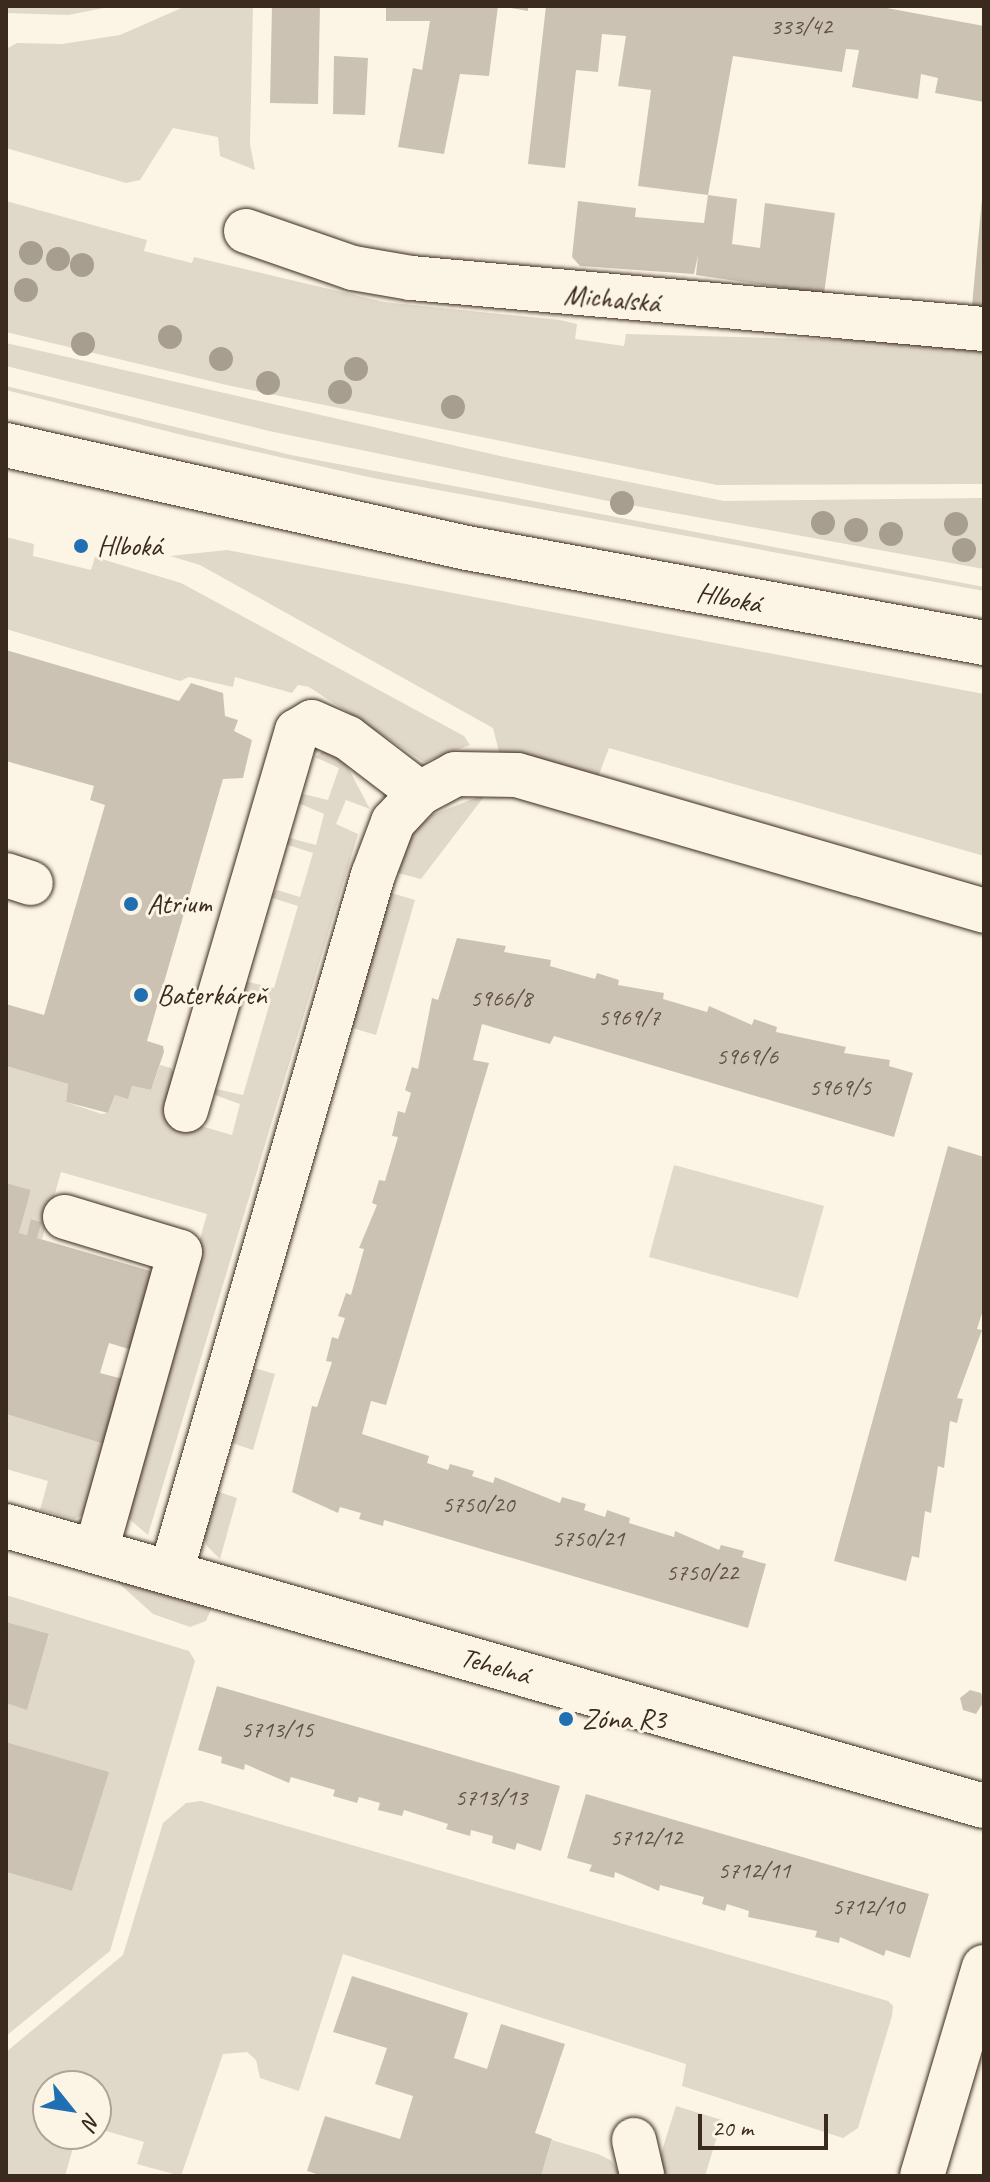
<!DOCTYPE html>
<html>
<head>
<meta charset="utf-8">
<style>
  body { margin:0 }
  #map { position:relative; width:990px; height:2182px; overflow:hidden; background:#fcf5e5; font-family:Caveat,sans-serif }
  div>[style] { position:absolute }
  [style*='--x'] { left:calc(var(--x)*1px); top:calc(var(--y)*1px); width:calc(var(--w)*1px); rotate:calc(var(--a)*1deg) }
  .green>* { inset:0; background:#e0d8c8 }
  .building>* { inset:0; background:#ccc2b3 }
  .roads { filter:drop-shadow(0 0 2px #3b2a1e) drop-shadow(0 0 2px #3b2a1e) }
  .minor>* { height:44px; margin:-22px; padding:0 22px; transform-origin:22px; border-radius:22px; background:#fcf5e5 }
  .trees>* { width:24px; height:24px; margin:-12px; border-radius:50%; background:#a89e8f }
  .dots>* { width:22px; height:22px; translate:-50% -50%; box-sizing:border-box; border:4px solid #fcf5e5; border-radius:50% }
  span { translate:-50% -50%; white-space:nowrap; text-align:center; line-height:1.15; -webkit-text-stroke:6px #fcf5e5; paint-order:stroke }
  .number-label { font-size:24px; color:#5f5043 }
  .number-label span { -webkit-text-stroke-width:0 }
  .street-label { font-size:28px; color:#3b2a1e }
  .poi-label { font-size:28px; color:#3b2a1e }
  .left { translate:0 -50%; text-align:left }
  .frame { position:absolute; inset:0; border:8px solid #3b2a1e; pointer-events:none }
  .north { position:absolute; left:32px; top:2070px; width:80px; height:80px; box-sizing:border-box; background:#fcf5e5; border:2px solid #afa495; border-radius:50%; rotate:120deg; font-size:22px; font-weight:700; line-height:32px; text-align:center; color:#3b2a1e }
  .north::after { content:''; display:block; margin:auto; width:28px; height:36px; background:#1f6fb2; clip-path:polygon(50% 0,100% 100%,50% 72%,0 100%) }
  .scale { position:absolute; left:698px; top:2114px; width:130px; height:36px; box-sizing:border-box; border:4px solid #3b2a1e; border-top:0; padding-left:10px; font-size:24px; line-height:28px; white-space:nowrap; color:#3b2a1e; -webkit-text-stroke:6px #fcf5e5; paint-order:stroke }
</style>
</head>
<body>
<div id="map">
  <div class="green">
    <div style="clip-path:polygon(6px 6px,114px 6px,68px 15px,6px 13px)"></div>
    <div style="clip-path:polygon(186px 6px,253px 6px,250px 144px,255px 170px,220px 156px,218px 137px,173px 128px,140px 180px,126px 183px,6px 148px,6px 49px,17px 43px,62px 44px,120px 35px)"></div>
    <div style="clip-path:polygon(6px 201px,147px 240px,144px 251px,192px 263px,194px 257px,384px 302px,560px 320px,577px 324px,575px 339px,624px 346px,626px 334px,984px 344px,984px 484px,717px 485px,231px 386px,6px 332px)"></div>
    <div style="clip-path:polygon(6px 343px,509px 458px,724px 501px,984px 498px,984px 569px,608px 501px,269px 431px,6px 366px)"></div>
    <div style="clip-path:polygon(6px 386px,291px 455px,984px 587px,984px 591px,373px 478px,186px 436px,6px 390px)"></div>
    <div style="clip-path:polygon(6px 537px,34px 544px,33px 556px,91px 570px,95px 557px,181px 583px,464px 736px,470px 745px,424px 762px,309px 687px,298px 685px,292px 693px,235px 677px,233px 687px,189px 677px,180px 681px,6px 629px)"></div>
    <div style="clip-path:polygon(227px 550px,984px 694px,984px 856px,609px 748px,598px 777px,499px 752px,493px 728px,200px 565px,170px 556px)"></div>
    <div style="clip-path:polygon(326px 749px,344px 760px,370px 809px,346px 800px,336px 824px,358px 834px,148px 1535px,128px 1518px,126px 1503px,207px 1214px,61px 1172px,42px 1239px,37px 1238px,42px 1222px,32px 1219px,27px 1235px,19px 1233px,31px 1190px,6px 1183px,6px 1066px,68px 1084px,66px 1102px,102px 1114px,108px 1113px,115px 1095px,128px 1098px,132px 1086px,151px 1090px,160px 1065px,171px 1068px,175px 1075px,163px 1115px,232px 1135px,240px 1104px,215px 1095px,212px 1088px,243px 1095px,271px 999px,244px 991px,244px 981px,274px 988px,298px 906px,269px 897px,277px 890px,300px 897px,313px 853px,285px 844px,286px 837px,316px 845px,324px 814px,296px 802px,299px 793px,328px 800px,339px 768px,315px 757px)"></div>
    <div style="clip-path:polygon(486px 794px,421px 879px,390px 871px,410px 835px,432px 815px)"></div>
    <div style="clip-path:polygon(385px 891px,415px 900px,376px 1035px,349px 1027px)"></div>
    <div style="clip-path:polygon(674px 1165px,824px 1206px,798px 1298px,649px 1257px)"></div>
    <div style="clip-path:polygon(247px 1366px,275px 1374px,253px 1450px,226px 1441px)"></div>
    <div style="clip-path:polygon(6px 1414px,104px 1444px,91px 1510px,75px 1519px,40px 1510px,48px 1481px,6px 1469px)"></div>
    <div style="clip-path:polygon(210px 1489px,237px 1498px,220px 1559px,207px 1546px,201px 1531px)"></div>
    <div style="clip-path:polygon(104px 1570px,214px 1602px,206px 1621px,190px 1627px,153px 1614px)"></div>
    <div style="clip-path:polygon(6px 1595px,189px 1651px,195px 1661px,110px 1951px,6px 2036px,6px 1872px,72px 1891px,108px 1772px,6px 1742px,6px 1703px,27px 1709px,49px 1635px,6px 1622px)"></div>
    <div style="clip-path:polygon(201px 1801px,888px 2001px,893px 2006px,892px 2016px,858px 2128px,843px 2138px,682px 2086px,686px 2064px,343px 1954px,299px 2091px,260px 2078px,256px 2060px,247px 2052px,223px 2054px,181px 2176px,137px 2164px,144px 2142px,96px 2128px,96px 2086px,48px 2086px,48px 2134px,77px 2134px,65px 2176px,6px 2176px,6px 2052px,123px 1955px,163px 1823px,186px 1803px)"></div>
    <div style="clip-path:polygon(676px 2106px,722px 2120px,705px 2176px,654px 2176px)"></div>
    <div style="clip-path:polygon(552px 2140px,598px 2154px,612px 2161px,621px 2176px,541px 2176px)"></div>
  </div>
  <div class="building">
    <div style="clip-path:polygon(272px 6px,320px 6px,318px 104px,270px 103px)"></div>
    <div style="clip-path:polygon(386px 6px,498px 6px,489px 76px,460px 74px,444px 154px,398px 147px,413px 68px,422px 70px,430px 21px,386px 21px)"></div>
    <div style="clip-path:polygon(499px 6px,528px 6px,528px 11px)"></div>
    <div style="clip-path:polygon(546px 6px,876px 6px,984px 26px,984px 102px,935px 93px,938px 78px,921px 74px,918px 99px,852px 87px,859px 50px,846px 49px,842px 72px,733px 56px,708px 195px,638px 186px,651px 90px,618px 86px,626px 36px,602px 34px,598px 72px,576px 70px,565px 168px,528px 164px)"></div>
    <div style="clip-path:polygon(334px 56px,368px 58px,365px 115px,333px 114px)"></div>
    <div style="clip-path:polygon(708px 195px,737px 199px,732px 244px,760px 248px,765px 203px,835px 213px,824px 294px,696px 275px,698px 255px,694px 274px,580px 266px,572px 257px,578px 201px,636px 208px,635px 217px,704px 223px)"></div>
    <div style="clip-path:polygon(982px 199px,984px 200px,984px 316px,971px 316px)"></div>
    <div style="clip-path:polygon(6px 650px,179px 701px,191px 683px,223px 693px,225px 716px,238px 720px,234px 731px,252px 740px,243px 778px,223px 779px,147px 1041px,163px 1046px,164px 1052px,151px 1090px,132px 1086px,128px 1099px,115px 1095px,108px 1113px,66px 1102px,68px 1084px,6px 1066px,6px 1004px,44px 1015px,105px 805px,90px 800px,94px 786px,6px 761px)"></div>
    <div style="clip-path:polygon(457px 938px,506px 946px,504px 952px,551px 960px,550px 966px,595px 979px,597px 973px,619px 980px,618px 985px,664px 993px,663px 999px,707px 1012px,709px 1006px,752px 1025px,754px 1019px,777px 1027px,776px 1032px,846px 1047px,844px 1053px,890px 1060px,889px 1066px,913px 1073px,894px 1137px,554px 1036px,550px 1044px,482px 1024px,473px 1060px,489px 1063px,386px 1405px,371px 1401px,362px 1434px,429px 1456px,427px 1463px,448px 1470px,450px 1464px,474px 1471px,472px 1476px,493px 1483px,495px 1477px,560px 1503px,562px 1497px,586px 1504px,584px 1510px,605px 1517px,607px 1510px,630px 1518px,629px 1523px,674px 1537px,675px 1531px,719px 1550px,721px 1545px,744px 1551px,742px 1557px,766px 1564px,748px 1628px,384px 1520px,383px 1526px,359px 1519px,361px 1513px,340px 1507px,338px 1513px,292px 1492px,312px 1406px,317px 1407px,332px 1362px,326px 1361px,332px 1337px,338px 1339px,345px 1318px,338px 1316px,346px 1293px,351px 1295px,364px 1249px,359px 1248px,377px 1205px,372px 1203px,379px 1180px,385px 1181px,398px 1137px,392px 1136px,398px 1111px,405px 1113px,411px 1093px,405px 1090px,412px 1067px,418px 1069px,432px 998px,438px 1000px)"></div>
    <div style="clip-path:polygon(948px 1146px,984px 1157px,984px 1307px,977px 1329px,982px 1330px,957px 1398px,963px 1399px,957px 1423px,950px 1421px,944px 1468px,938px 1466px,931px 1513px,925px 1511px,919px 1558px,912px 1556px,906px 1581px,834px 1561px)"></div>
    <div style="clip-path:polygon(6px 1183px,31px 1190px,19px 1233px,27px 1235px,31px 1219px,42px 1222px,37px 1238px,154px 1272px,132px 1350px,109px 1343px,100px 1373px,123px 1379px,104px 1444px,6px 1414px)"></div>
    <div style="clip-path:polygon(6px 1622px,49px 1634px,27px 1710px,6px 1703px)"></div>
    <div style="clip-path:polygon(217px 1686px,560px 1786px,541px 1851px,517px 1843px,515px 1850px,492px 1843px,493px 1836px,471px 1830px,470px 1836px,446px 1829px,448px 1824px,404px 1810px,402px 1816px,378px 1810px,380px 1803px,359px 1797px,357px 1803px,333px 1796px,335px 1790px,291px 1777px,289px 1783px,245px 1764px,244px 1770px,221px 1763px,222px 1757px,198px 1750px)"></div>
    <div style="clip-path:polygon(970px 1690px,981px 1693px,984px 1701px,976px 1714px,963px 1710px,960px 1698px)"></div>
    <div style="clip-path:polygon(6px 1742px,109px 1772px,72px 1891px,6px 1872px)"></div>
    <div style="clip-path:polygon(586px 1794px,929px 1894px,910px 1958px,886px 1950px,884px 1956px,840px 1937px,839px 1943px,815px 1937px,817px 1931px,748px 1917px,749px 1911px,727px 1904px,725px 1911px,702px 1904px,704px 1897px,660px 1885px,659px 1891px,615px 1872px,614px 1878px,589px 1871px,592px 1865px,567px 1858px)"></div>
    <div style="clip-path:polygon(352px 1976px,468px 2013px,454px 2058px,487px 2069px,501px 2024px,565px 2044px,535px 2133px,552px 2139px,541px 2176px,323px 2176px,307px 2171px,325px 2116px,400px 2139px,413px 2096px,375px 2084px,387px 2048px,333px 2032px)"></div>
  </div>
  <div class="roads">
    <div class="minor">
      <div style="--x:246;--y:231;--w:113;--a:19.1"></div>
      <div style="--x:353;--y:268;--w:59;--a:9.8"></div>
      <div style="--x:411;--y:278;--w:575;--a:5.09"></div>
      <div style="--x:6;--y:445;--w:472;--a:12.6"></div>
      <div style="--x:467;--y:548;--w:526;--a:10.41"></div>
      <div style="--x:6;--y:875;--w:26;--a:18"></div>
      <div style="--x:186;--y:1110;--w:395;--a:-73.7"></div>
      <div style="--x:297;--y:731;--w:17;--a:-31"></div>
      <div style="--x:312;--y:722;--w:39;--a:24"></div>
      <div style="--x:348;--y:738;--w:91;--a:37.4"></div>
      <div style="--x:65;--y:1217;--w:120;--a:16.9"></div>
      <div style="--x:180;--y:1252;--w:311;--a:105.7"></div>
      <div style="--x:6;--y:1526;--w:1017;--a:15.98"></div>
      <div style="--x:171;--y:1572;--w:726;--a:-73.84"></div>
      <div style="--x:373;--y:875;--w:57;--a:-69.3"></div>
      <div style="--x:393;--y:822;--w:40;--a:-47"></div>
      <div style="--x:420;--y:793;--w:40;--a:-28"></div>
      <div style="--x:455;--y:774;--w:62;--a:0.9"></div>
      <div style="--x:517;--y:775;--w:486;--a:16.2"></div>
      <div style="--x:634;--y:2140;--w:37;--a:77"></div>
      <div style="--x:922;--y:2176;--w:218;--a:-73.5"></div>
    </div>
  </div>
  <div class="trees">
    <div style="left:31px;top:253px"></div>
    <div style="left:58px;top:259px"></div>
    <div style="left:82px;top:265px"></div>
    <div style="left:26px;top:290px"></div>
    <div style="left:170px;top:337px"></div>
    <div style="left:83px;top:344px"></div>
    <div style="left:221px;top:359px"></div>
    <div style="left:356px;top:369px"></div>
    <div style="left:268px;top:383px"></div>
    <div style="left:340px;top:392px"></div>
    <div style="left:453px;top:407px"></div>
    <div style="left:622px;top:503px"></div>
    <div style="left:823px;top:523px"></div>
    <div style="left:956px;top:524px"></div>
    <div style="left:856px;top:530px"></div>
    <div style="left:891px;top:534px"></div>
    <div style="left:964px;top:550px"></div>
  </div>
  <div class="dots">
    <div style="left:81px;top:546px;background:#1f6fb2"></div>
    <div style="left:131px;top:904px;background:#1f6fb2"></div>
    <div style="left:141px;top:995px;background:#1f6fb2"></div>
    <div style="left:566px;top:1719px;background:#1f6fb2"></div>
  </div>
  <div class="number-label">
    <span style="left:801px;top:27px">333/42</span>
    <span style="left:501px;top:999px">5966/8</span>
    <span style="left:629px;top:1018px">5969/7</span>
    <span style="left:747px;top:1057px">5969/6</span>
    <span style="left:840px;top:1088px">5969/5</span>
    <span style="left:478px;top:1505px">5750/20</span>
    <span style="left:588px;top:1539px">5750/21</span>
    <span style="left:702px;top:1573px">5750/22</span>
    <span style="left:277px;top:1730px">5713/15</span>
    <span style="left:491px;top:1798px">5713/13</span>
    <span style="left:646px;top:1838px">5712/12</span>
    <span style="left:754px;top:1871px">5712/11</span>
    <span style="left:868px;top:1907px">5712/10</span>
  </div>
  <div class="street-label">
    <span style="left:612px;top:299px;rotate:5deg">Michalská</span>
    <span style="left:729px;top:598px;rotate:11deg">Hlboká</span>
    <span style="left:495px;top:1666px;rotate:16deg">Tehelná</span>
  </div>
  <div class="poi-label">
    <span class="left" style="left:97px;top:546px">Hlboká</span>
    <span class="left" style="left:147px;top:904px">Atrium</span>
    <span class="left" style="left:157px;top:995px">Baterkáreň</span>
    <span class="left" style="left:582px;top:1719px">Zóna R3</span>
  </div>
  <div class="frame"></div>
  <div class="north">N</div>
  <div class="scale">20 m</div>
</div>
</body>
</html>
